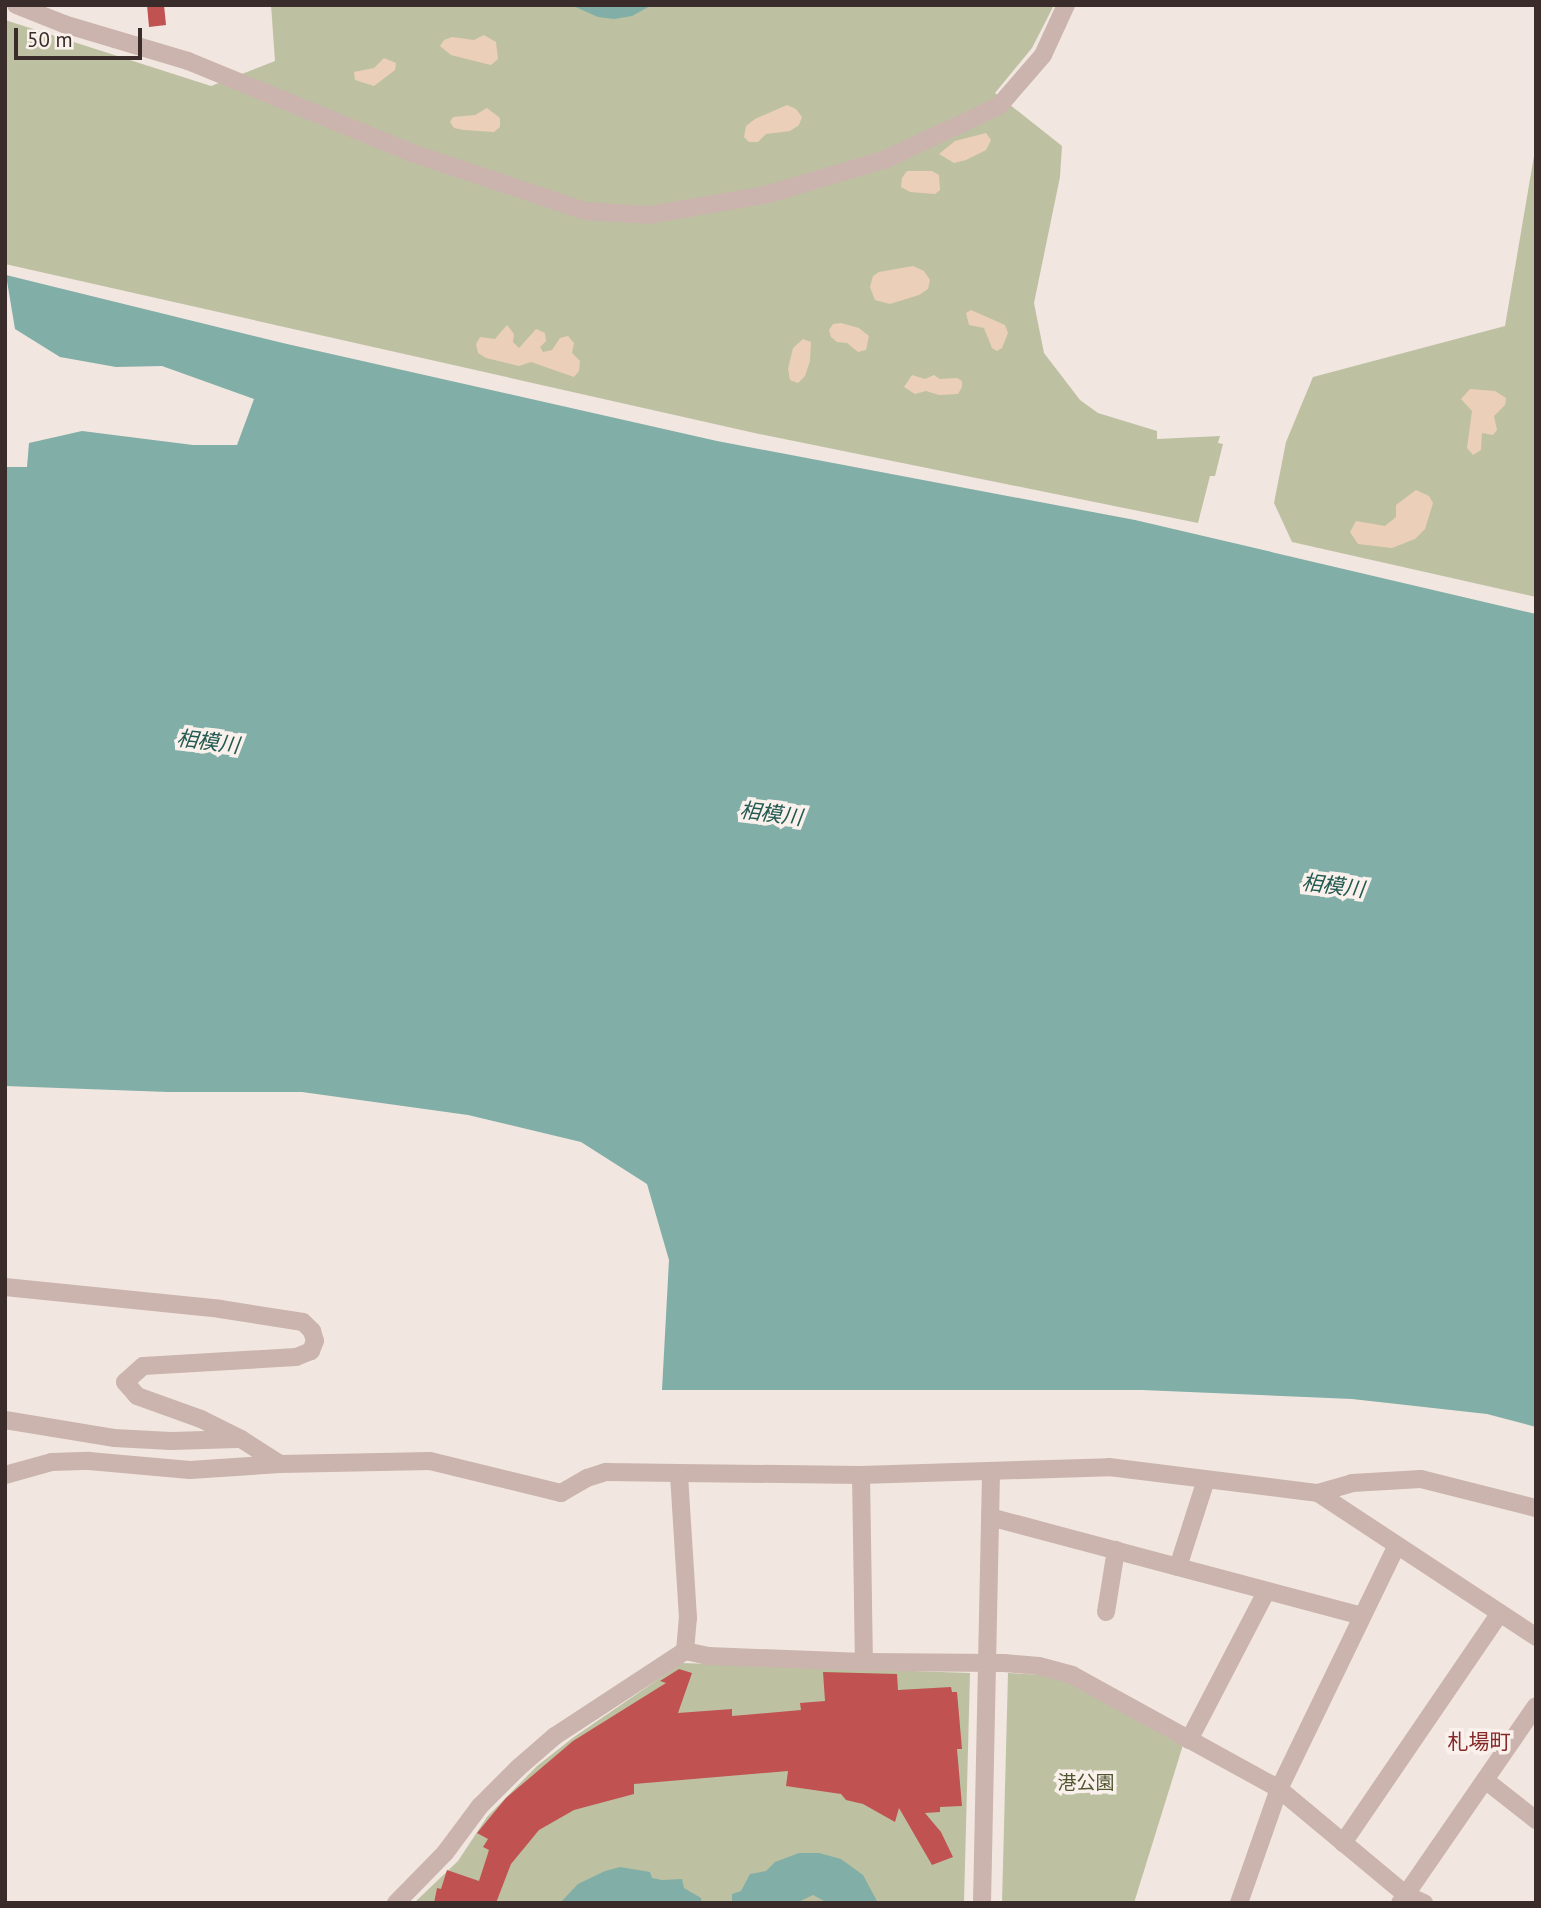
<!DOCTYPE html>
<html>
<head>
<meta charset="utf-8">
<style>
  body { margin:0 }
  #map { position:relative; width:1541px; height:1908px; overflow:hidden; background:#f2e6e0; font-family:"PT Sans","Noto Sans JP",sans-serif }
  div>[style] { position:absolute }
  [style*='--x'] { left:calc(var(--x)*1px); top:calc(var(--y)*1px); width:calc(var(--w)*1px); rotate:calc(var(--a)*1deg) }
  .green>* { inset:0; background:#bdc1a1 }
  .sand>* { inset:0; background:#ebcfb9 }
  .water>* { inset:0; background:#81aea6 }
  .building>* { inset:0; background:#c05351 }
  .minor>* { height:18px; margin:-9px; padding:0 9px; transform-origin:9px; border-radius:9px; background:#cab4ad }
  span { translate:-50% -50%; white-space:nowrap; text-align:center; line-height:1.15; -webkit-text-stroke:7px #faf1ed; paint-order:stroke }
  .park-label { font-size:19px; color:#505630 }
  .water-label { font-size:21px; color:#225950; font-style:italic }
  .neighbourhood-label { font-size:21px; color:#842928 }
  .frame { position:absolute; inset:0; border:7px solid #392c2b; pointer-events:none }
  .scale { position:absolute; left:14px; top:28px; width:128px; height:32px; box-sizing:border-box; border:4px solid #392c2b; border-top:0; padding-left:9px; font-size:21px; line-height:24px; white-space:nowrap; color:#392c2b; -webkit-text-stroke:5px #faf1ed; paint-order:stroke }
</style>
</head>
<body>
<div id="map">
  <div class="green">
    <div style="clip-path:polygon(271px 5px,1054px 5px,1032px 48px,995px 93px,1062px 146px,1060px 177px,1034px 303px,1044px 353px,1080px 400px,1098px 413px,1157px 431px,1157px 439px,1220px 436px,1218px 443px,1223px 444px,1215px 476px,1210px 476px,1198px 523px,759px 434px,5px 264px,5px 20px,211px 86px,275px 61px)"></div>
    <div style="clip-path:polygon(1536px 144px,1536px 597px,1292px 542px,1274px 503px,1286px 442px,1313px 377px,1505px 326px)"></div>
    <div style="clip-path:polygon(682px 1663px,970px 1673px,964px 1903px,414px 1903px,458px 1861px,487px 1817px,537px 1766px,574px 1737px)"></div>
    <div style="clip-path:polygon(1008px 1673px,1041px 1675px,1072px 1683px,1183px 1745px,1134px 1903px,1002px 1903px)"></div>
  </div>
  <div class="sand">
    <div style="clip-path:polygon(484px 35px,496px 42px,498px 59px,491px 65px,451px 55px,440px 46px,444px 40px,452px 37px,474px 40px)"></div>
    <div style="clip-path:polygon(384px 58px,396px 63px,395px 70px,374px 86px,355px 80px,354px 72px,374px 68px)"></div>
    <div style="clip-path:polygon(787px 105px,796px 109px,802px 117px,799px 125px,790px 131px,766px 134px,758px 142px,749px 142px,744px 137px,746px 126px,755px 119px)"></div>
    <div style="clip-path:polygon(487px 108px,500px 118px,500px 127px,494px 132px,464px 130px,454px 128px,450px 122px,453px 117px,475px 115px)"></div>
    <div style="clip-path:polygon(986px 133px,991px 140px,986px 150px,966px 160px,954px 163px,939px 154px,955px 141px)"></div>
    <div style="clip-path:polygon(907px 171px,932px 171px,939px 175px,940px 190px,935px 194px,910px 192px,901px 187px,902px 178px)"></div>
    <div style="clip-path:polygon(913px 266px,924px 271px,930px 280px,928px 289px,919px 295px,890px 304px,875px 300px,870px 287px,873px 276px,879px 272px)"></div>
    <div style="clip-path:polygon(971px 310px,1005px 325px,1008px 333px,1002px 348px,997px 351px,992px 348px,984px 328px,969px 325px,966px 313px)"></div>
    <div style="clip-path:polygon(841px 323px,859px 328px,869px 336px,866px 350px,858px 352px,847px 343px,837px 342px,831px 337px,829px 330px,833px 324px)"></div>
    <div style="clip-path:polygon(507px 325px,514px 334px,513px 342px,519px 348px,536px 329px,545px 333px,546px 341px,540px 347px,543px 352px,552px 350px,560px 338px,568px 336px,574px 343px,572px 353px,580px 361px,579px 371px,574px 377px,531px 362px,519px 366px,486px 358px,478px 353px,476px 344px,480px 337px,495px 339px)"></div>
    <div style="clip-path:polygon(803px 339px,811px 342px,810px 361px,805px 376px,798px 383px,790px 380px,788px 369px,793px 348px)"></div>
    <div style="clip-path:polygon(912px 375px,925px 379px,934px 375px,940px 379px,957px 378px,962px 381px,962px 387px,958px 394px,939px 395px,926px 391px,915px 394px,904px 387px)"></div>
    <div style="clip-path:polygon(1470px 389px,1495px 391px,1506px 398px,1505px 405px,1494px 416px,1497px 430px,1493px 435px,1482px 433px,1481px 450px,1473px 455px,1467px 448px,1472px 411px,1461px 399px)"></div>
    <div style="clip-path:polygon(1416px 490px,1429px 496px,1433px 503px,1425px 529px,1415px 539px,1392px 548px,1358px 544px,1350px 532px,1356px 521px,1385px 526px,1396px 517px,1396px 505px)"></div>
  </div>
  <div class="water">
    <div style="clip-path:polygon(571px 5px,652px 5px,632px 16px,614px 19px,598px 17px)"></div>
    <div style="clip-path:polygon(6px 275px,287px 344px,717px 441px,1135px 520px,1536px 614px,1536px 1427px,1487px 1414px,1352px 1399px,1142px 1390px,662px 1390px,669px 1260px,647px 1184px,581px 1142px,468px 1115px,302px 1092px,168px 1092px,5px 1086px,5px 467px,27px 467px,29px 443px,82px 431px,193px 445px,237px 445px,254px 399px,162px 366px,116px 367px,60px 357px,15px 329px)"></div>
    <div style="clip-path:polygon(799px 1853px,819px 1853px,841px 1859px,863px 1875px,878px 1903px,828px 1903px,813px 1895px,796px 1903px,732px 1903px,732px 1894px,741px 1891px,750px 1874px,766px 1871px,775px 1862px)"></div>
    <div style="clip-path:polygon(620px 1867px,650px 1872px,652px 1878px,662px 1880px,682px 1879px,684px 1888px,701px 1898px,702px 1903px,560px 1903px,578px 1884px,605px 1871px)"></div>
  </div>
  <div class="building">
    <div style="clip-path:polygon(147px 5px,164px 5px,166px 25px,149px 27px)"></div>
    <div style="clip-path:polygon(679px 1669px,692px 1673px,678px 1713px,732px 1709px,732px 1716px,801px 1710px,800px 1703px,825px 1701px,823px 1672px,897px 1674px,898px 1690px,951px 1687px,952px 1692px,957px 1692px,962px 1749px,957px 1749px,962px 1806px,940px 1807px,940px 1812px,925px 1813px,941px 1832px,953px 1857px,932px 1865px,899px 1808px,895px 1822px,863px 1804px,846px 1800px,841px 1794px,786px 1786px,788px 1771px,634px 1784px,634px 1794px,574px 1810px,539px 1830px,511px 1864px,496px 1903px,434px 1903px,437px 1888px,441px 1889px,447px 1870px,479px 1881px,489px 1850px,483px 1847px,488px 1839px,477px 1833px,506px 1798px,573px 1741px,666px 1683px,660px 1681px)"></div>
  </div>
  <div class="minor">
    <div style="--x:16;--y:5;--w:52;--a:21.6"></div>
    <div style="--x:64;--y:24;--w:129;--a:16.6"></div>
    <div style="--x:188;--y:61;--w:242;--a:22.3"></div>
    <div style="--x:412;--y:153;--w:182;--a:18.5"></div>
    <div style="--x:585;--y:211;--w:64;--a:3.6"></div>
    <div style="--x:649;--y:215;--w:118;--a:-9.8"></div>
    <div style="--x:765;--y:195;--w:124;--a:-16.4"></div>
    <div style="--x:884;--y:160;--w:127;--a:-25.2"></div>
    <div style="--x:999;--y:106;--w:67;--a:-49.2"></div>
    <div style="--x:1043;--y:55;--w:55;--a:-65.3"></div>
    <div style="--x:5;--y:1287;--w:216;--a:5.8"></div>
    <div style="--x:220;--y:1309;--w:84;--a:8.9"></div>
    <div style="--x:303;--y:1322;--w:13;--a:45"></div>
    <div style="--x:312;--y:1331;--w:10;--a:73"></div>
    <div style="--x:315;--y:1341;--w:11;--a:112"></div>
    <div style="--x:311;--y:1351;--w:16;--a:158"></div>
    <div style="--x:296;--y:1357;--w:153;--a:176.6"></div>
    <div style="--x:143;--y:1366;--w:24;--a:138"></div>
    <div style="--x:125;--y:1382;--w:18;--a:49"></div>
    <div style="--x:137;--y:1396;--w:68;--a:19.8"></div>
    <div style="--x:201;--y:1419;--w:45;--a:26.6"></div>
    <div style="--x:241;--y:1439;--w:46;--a:32.7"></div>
    <div style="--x:5;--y:1420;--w:110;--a:9.4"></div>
    <div style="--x:114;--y:1438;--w:57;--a:3"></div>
    <div style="--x:171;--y:1441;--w:67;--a:-1.7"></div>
    <div style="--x:5;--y:1475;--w:49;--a:-15.5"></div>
    <div style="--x:52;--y:1462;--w:37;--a:-2"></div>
    <div style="--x:89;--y:1461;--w:101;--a:5.1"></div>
    <div style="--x:190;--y:1470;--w:90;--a:-3.8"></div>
    <div style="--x:280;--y:1464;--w:150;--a:-1.1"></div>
    <div style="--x:430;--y:1461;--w:135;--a:13.7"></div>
    <div style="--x:561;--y:1493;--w:30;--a:-30"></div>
    <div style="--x:587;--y:1478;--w:20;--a:-18"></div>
    <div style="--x:606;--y:1472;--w:73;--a:0.8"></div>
    <div style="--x:861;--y:1475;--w:187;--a:89.1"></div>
    <div style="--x:1318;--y:1493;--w:261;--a:33.4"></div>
    <div style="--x:990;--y:1517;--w:385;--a:14.9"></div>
    <div style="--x:1178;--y:1567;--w:91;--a:-72.2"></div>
    <div style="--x:1106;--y:1612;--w:63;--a:-80.8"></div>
    <div style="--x:685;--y:1651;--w:24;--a:12"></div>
    <div style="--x:708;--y:1656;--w:156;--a:2.2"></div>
    <div style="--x:864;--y:1662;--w:140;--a:0.4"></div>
    <div style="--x:1004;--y:1663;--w:35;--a:5"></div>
    <div style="--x:1039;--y:1666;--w:34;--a:15"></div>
    <div style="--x:1072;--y:1675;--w:236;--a:28.8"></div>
    <div style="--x:1279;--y:1789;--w:165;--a:39.8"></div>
    <div style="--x:1406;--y:1895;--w:20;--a:24"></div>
    <div style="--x:1189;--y:1740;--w:167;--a:-62.5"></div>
    <div style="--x:1485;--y:1780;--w:65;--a:38.1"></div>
    <div style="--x:1343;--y:1843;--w:278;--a:-55.7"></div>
    <div style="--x:396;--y:1903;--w:70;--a:-45.6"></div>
    <div style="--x:445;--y:1853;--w:59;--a:-53.3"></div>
    <div style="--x:480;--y:1806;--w:54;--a:-45"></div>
    <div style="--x:518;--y:1768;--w:49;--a:-40.9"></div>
    <div style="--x:555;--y:1736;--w:155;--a:-33.2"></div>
    <div style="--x:685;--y:1651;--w:33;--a:-85"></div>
    <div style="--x:688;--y:1618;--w:145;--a:-93.6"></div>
    <div style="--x:679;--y:1473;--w:182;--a:0.6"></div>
    <div style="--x:861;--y:1475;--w:248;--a:-1.8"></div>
    <div style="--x:1109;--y:1467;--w:211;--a:7.1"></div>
    <div style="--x:1318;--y:1493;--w:35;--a:-16"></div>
    <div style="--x:1352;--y:1483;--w:69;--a:-3.3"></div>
    <div style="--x:1421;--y:1479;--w:119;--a:14.2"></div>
    <div style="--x:982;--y:1903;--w:431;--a:-88.8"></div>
    <div style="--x:1239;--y:1903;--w:121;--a:-70.7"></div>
    <div style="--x:1279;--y:1789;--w:269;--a:-64.2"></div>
    <div style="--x:1400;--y:1903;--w:239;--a:-55.4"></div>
  </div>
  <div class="park-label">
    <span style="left:1086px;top:1783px">港公園</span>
  </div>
  <div class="water-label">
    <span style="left:208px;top:742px;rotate:7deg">相模川</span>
    <span style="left:771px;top:814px;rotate:7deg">相模川</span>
    <span style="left:1333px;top:886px;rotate:7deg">相模川</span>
  </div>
  <div class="neighbourhood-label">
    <span style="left:1479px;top:1742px">札場町</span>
  </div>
  <div class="frame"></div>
  <div class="scale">50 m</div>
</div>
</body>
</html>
